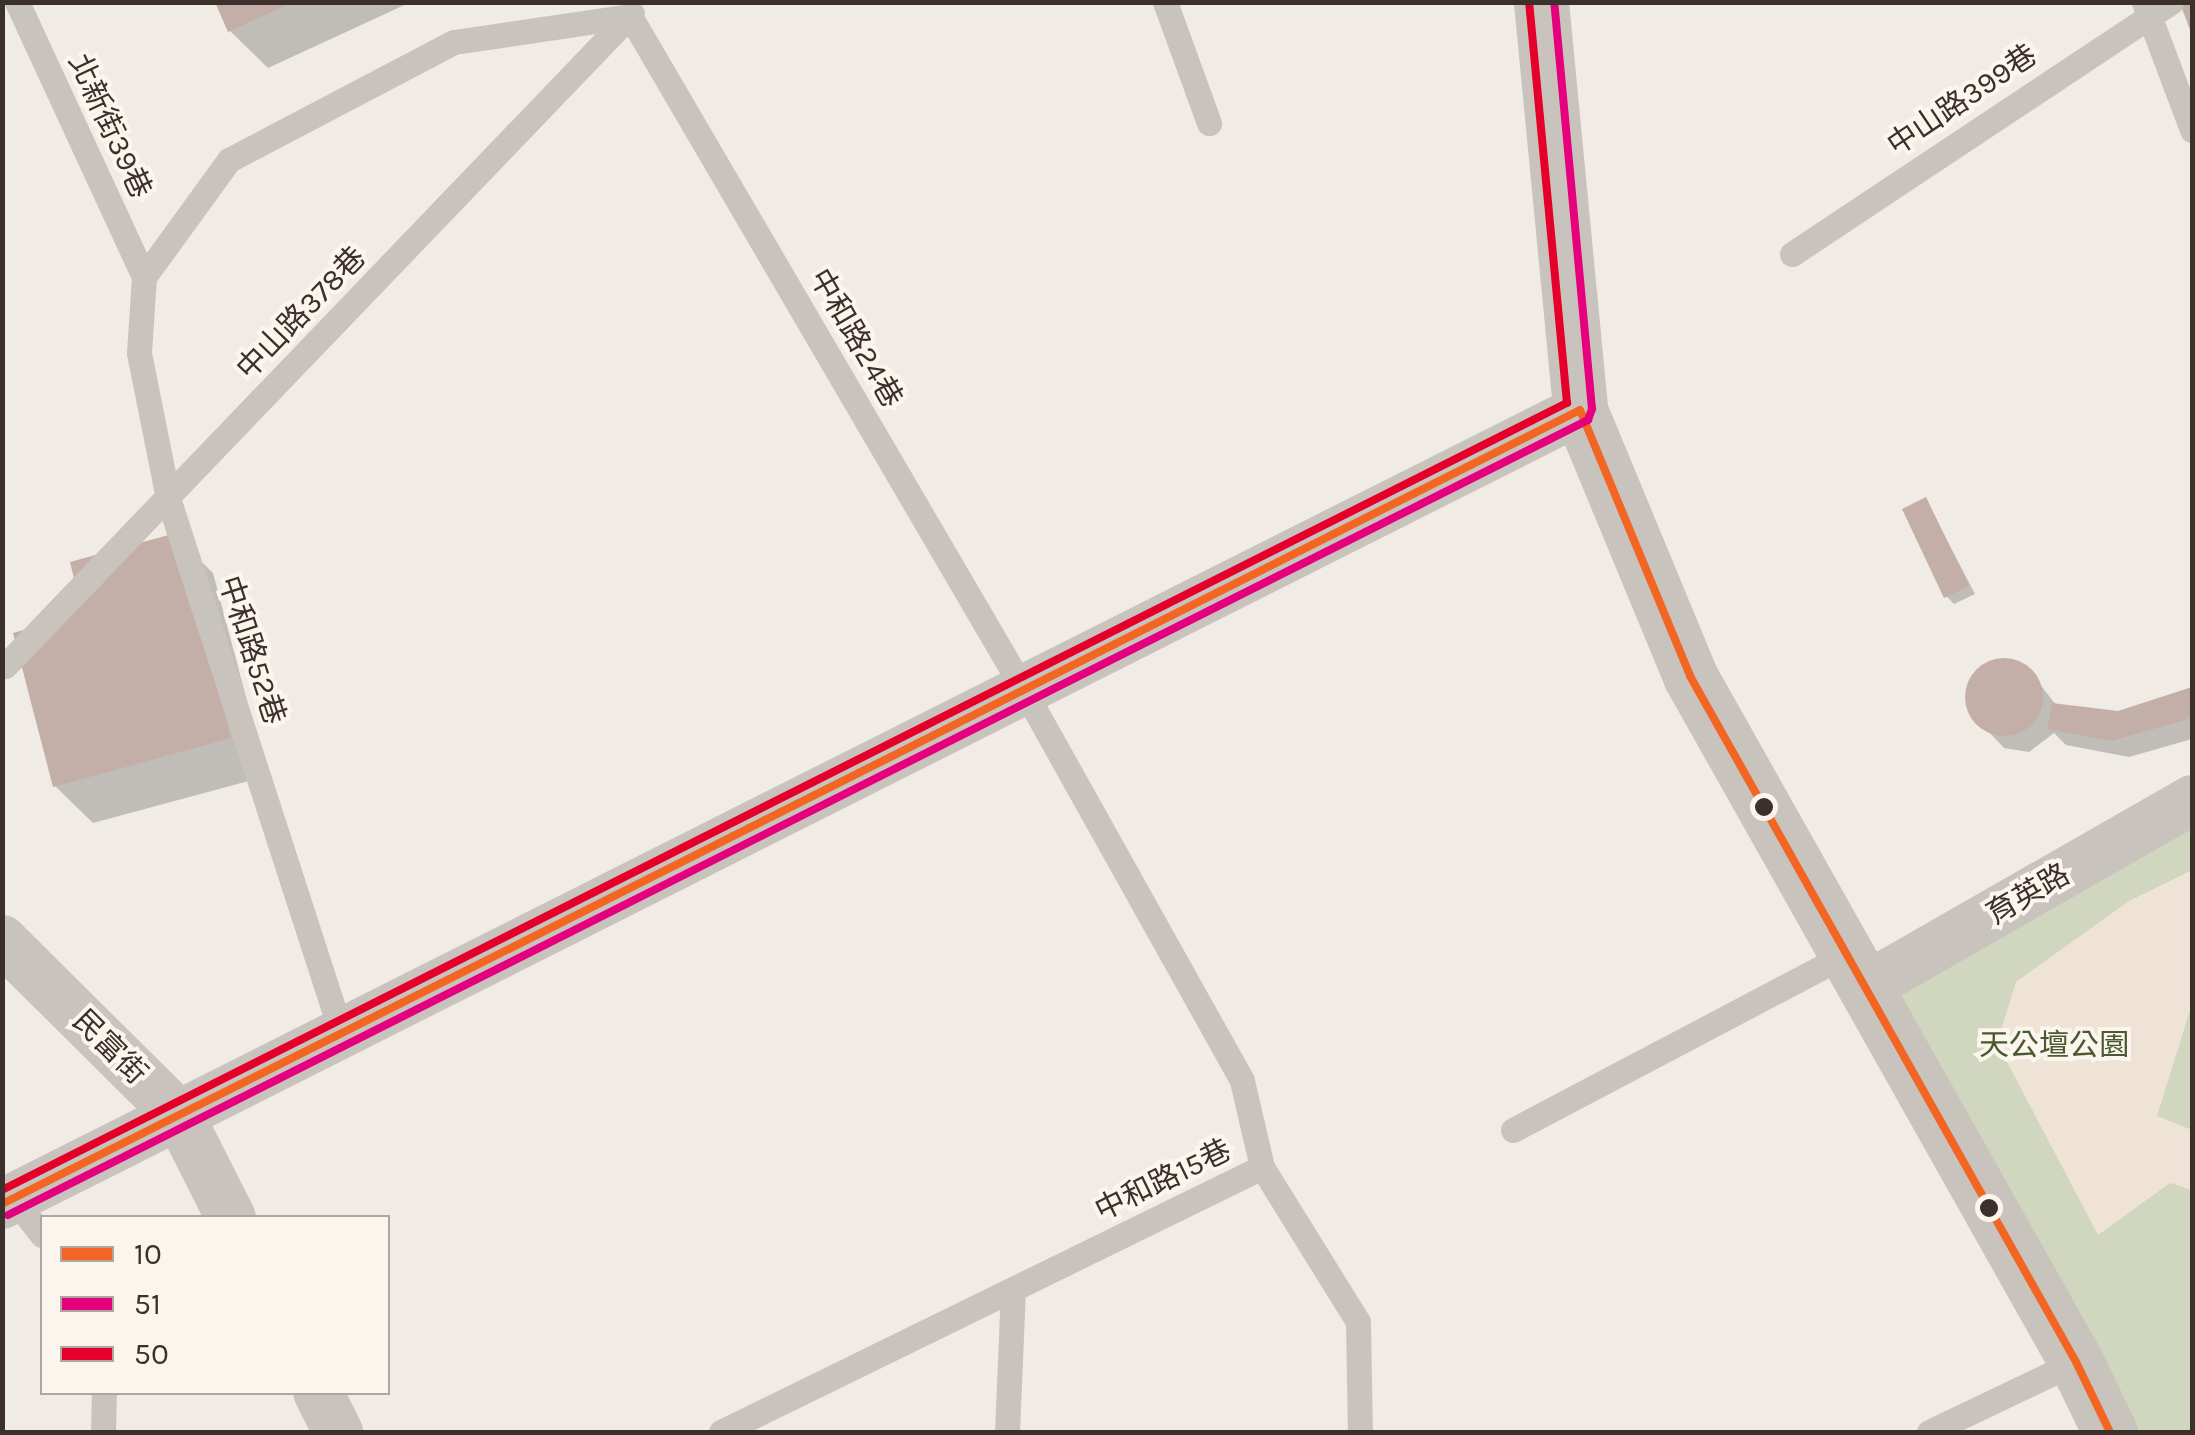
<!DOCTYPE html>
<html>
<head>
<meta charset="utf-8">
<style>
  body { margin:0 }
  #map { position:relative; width:2195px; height:1435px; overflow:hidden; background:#f0ebe5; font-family:Karla,"Noto Sans TC",sans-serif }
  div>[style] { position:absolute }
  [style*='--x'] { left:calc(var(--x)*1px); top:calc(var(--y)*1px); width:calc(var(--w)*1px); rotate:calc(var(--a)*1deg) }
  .green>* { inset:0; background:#d1d6bf }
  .plaza>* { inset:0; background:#eee3d5 }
  .shadow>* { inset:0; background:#0003 }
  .building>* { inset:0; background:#c3afa7 }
  .round { border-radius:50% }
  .service>* { height:25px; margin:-12.5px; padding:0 12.5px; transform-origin:12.5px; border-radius:12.5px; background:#c9c3be }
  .minor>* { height:50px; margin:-25px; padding:0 25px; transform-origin:25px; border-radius:25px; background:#c9c3be }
  .tertiary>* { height:55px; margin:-27.5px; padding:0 27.5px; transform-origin:27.5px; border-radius:27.5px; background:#c9c3be }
  .bus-1>* { height:8px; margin:-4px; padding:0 4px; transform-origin:4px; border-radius:4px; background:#f26522 }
  .bus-2>* { height:8px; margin:-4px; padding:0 4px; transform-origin:4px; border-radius:4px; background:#e5007d }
  .bus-3>* { height:8px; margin:-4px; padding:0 4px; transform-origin:4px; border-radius:4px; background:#e4002b }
  .dots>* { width:28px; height:28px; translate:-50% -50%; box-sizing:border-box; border:5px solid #fbf5ee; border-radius:50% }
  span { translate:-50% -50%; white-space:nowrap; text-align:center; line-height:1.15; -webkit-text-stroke:8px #fbf5ee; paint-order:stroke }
  .street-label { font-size:30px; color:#3b302b }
  .park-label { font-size:30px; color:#4a5a2e }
  .frame { position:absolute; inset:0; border:5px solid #3b302b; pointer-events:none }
  .legend { position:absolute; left:40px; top:1215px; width:350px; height:180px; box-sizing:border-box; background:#fbf5ee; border:2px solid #aea6a0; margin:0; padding:12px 18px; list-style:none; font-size:30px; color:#3b302b }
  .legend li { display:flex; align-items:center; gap:20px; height:50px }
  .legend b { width:50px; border:2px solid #aea6a0 }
</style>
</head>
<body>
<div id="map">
  <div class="green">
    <div style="clip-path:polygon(2192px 811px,2192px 1432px,2100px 1432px,1864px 988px)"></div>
  </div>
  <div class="plaza">
    <div style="clip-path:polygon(2192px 870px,2192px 1004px,2157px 1116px,2192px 1130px,2192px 1190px,2170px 1183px,2098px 1235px,1997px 1043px,2016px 982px,2129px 901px)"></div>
  </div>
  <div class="shadow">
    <div style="clip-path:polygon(218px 2px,411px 2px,268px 68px,230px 31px)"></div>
    <div style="clip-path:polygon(1926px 500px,1975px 594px,1954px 604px,1946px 596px)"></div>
    <div style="clip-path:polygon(175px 536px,213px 573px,267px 776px,93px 823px,55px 786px)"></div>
    <div style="clip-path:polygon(2003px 660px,2027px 668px,2057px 706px,2119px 714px,2192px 690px,2192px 739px,2129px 757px,2066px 745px,2054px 733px,2029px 752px,2004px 748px,1970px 712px,1967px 701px,1973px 677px,1991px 662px)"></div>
  </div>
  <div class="building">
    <div style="clip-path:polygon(215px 2px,293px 2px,228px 32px)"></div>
    <div style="clip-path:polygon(2189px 2px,2192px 2px,2192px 35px,2181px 6px)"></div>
    <div style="clip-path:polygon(1926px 497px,1969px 586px,1944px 598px,1902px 509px)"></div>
    <div style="clip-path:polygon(176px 533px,231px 738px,53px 787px,13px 633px,61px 619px,78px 595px,70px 562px)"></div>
    <div class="round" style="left:1965px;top:658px;width:78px;height:78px"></div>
    <div style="clip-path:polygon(2192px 687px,2192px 717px,2185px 720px,2111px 741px,2047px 729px,2052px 703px,2118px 711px)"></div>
  </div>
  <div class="service">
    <div style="--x:17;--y:2;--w:303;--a:65.2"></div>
    <div style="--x:144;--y:277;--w:76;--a:93.8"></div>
    <div style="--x:139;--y:353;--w:148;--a:78.7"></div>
    <div style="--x:168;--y:498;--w:564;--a:72.05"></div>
    <div style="--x:1165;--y:2;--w:129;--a:70"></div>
    <div style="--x:2144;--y:2;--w:137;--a:69.4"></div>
    <div style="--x:1792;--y:254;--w:455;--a:-33.6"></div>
    <div style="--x:144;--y:277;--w:145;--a:-54"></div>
    <div style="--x:229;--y:160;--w:254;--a:-27.7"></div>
    <div style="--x:454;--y:42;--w:178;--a:-8.4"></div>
    <div style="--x:630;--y:16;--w:783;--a:59.7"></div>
    <div style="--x:1025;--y:692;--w:445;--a:60.8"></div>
    <div style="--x:1242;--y:1081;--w:88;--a:76.9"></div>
    <div style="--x:1262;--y:1167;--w:182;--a:58.2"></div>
    <div style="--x:1358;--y:1322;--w:110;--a:89"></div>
    <div style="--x:5;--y:666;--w:905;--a:-46.16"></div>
    <div style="--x:1513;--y:1130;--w:375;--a:-27.8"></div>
    <div style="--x:13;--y:1198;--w:47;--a:51.9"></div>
    <div style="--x:103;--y:1432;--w:40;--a:-88.6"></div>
    <div style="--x:721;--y:1432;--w:602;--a:-26.1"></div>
    <div style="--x:1007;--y:1432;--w:142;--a:-87.6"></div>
    <div style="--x:1929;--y:1432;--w:163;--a:-25.5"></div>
  </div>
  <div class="minor">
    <div style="--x:2;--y:940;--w:251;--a:44.8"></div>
    <div style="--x:180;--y:1117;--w:113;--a:63.2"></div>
    <div style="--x:1864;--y:988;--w:378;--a:-29.8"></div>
    <div style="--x:2;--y:1204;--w:1766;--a:-26.71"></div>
    <div style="--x:318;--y:1392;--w:45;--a:63.4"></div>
  </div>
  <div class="tertiary">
    <div style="--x:1541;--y:2;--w:410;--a:84.5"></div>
    <div style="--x:1580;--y:410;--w:288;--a:67.5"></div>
    <div style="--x:1690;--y:676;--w:787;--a:60.63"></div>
    <div style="--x:2076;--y:1362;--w:78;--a:64.1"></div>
  </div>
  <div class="bus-1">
    <div style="--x:1580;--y:410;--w:288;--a:67.5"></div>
    <div style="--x:1690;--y:676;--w:787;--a:60.63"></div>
    <div style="--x:2076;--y:1362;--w:78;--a:64.1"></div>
    <div style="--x:2;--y:1204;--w:1766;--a:-26.71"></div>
  </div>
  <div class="bus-2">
    <div style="--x:8;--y:1215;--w:1769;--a:-26.71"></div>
    <div style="--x:1588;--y:420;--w:12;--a:-70"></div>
    <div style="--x:1592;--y:409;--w:409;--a:-95.3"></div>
  </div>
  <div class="bus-3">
    <div style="--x:2;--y:1190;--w:1752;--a:-26.7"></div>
    <div style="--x:1567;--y:403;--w:402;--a:-95.4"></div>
  </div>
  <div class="dots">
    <div style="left:1764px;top:807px;background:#3b302b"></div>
    <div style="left:1989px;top:1208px;background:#3b302b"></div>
  </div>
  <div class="street-label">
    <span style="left:1962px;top:100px;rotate:-34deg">中山路399巷</span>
    <span style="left:110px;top:126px;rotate:65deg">北新街39巷</span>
    <span style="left:301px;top:313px;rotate:-46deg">中山路378巷</span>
    <span style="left:856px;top:338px;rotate:60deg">中和路24巷</span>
    <span style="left:252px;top:650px;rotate:72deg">中和路52巷</span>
    <span style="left:2028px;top:894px;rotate:-30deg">育英路</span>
    <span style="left:110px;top:1047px;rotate:45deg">民富街</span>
    <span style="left:1163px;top:1180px;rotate:-26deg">中和路15巷</span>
  </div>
  <div class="park-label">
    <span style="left:2054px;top:1045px">天公壇公園</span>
  </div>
  <div class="frame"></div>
  <ul class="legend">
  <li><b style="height:12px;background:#f26522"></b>10</li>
  <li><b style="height:12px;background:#e5007d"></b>51</li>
  <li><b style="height:12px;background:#e4002b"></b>50</li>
  </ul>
</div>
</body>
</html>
